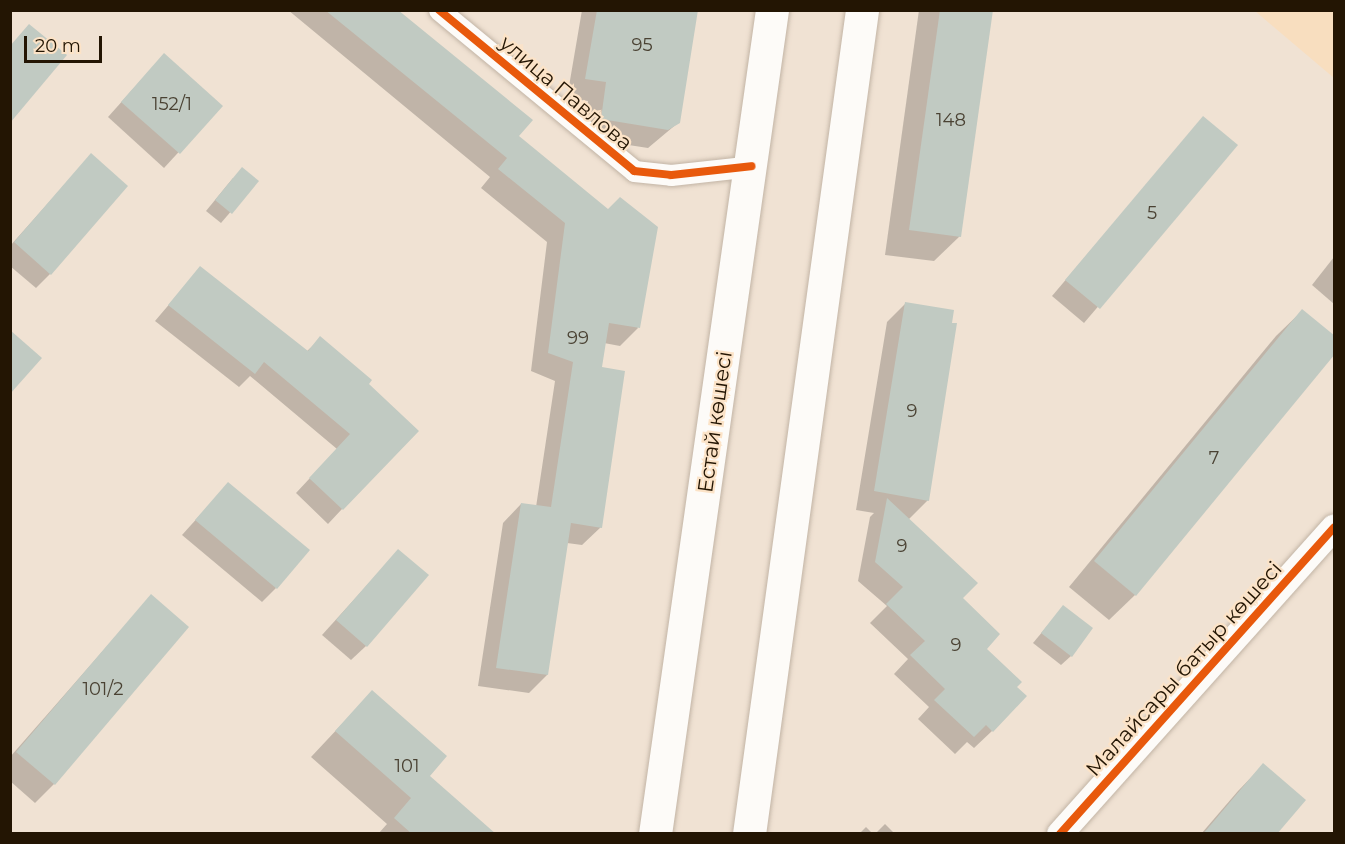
<!DOCTYPE html>
<html>
<head>
<meta charset="utf-8">
<style>
  body { margin:0 }
  #map { position:relative; width:1345px; height:844px; overflow:hidden; background:#f0e2d3; font-family:Montserrat,sans-serif }
  div>[style] { position:absolute }
  [style*='--x'] { left:calc(var(--x)*1px); top:calc(var(--y)*1px); width:calc(var(--w)*1px); rotate:calc(var(--a)*1deg) }
  .built>* { inset:0; background:#f8debf }
  .shadow>* { inset:0; background:#0003 }
  .building>* { inset:0; background:#c1cac2 }
  .roads { filter:drop-shadow(0 0 2px #c2b4a5) drop-shadow(0 0 2px #c2b4a5) }
  .minor>* { height:21px; margin:-10.5px; padding:0 10.5px; transform-origin:10.5px; border-radius:10.5px; background:#fdfbf8 }
  .tertiary>* { height:26px; margin:-13px; padding:0 13px; transform-origin:13px; border-radius:13px; background:#fdfbf8 }
  .primary>* { height:33px; margin:-16.5px; padding:0 16.5px; transform-origin:16.5px; border-radius:16.5px; background:#fdfbf8 }
  .cycleway>* { height:8px; margin:-4px; padding:0 4px; transform-origin:4px; border-radius:4px; background:#e8590c }
  span { translate:-50% -50%; white-space:nowrap; text-align:center; line-height:1.15; -webkit-text-stroke:4.5px #fce3c7; paint-order:stroke }
  .number-label { font-size:18px; color:#4a4233 }
  .number-label span { -webkit-text-stroke-width:0 }
  .street-label { font-size:21px; color:#231503 }
  .frame { position:absolute; inset:0; border:12px solid #231503; pointer-events:none }
  .scale { position:absolute; left:24px; top:36px; width:78px; height:27px; box-sizing:border-box; border:3px solid #231503; border-top:0; padding-left:8px; font-size:18px; line-height:21px; white-space:nowrap; color:#231503; -webkit-text-stroke:4px #fce3c7; paint-order:stroke }
</style>
</head>
<body>
<div id="map">
  <div class="built">
    <div style="clip-path:polygon(1255px 11px,1334px 11px,1334px 78px)"></div>
  </div>
  <div class="shadow">
    <div style="clip-path:polygon(288px 10px,395px 10px,516px 137px,638px 328px,620px 346px,604px 343px,600px 368px,601px 527px,582px 545px,567px 543px,547px 675px,529px 693px,478px 686px,503px 523px,521px 504px,536px 507px,555px 381px,531px 371px,547px 242px,481px 188px,490px 177px)"></div>
    <div style="clip-path:polygon(582px 10px,696px 10px,679px 122px,648px 148px,583px 138px,588px 101px,567px 98px)"></div>
    <div style="clip-path:polygon(919px 10px,992px 10px,960px 236px,934px 261px,885px 255px)"></div>
    <div style="clip-path:polygon(150px 70px,221px 106px,164px 168px,108px 117px)"></div>
    <div style="clip-path:polygon(1203px 118px,1236px 145px,1084px 323px,1052px 296px)"></div>
    <div style="clip-path:polygon(91px 155px,50px 274px,36px 288px,10px 266px,10px 246px)"></div>
    <div style="clip-path:polygon(233px 178px,257px 181px,221px 223px,206px 211px)"></div>
    <div style="clip-path:polygon(1334px 257px,1334px 304px,1312px 285px)"></div>
    <div style="clip-path:polygon(200px 268px,306px 352px,321px 338px,367px 384px,342px 509px,328px 524px,296px 493px,337px 449px,250px 376px,239px 387px,155px 321px)"></div>
    <div style="clip-path:polygon(905px 304px,928px 500px,908px 520px,961px 598px,984px 649px,992px 731px,974px 748px,967px 742px,955px 754px,918px 719px,929px 707px,894px 674px,908px 659px,870px 623px,887px 606px,858px 581px,870px 517px,874px 513px,856px 510px,887px 322px)"></div>
    <div style="clip-path:polygon(1302px 311px,1135px 595px,1109px 620px,1069px 587px,1276px 336px)"></div>
    <div style="clip-path:polygon(228px 484px,276px 588px,262px 602px,182px 535px)"></div>
    <div style="clip-path:polygon(398px 551px,366px 646px,351px 660px,322px 635px)"></div>
    <div style="clip-path:polygon(151px 596px,54px 784px,35px 803px,10px 781px,10px 757px)"></div>
    <div style="clip-path:polygon(1063px 607px,1071px 656px,1061px 665px,1033px 643px)"></div>
    <div style="clip-path:polygon(372px 692px,428px 776px,493px 834px,378px 834px,387px 824px,311px 757px)"></div>
    <div style="clip-path:polygon(1263px 765px,1275px 834px,1201px 834px,1238px 791px)"></div>
    <div style="clip-path:polygon(885px 824px,895px 834px,875px 834px)"></div>
    <div style="clip-path:polygon(866px 827px,873px 834px,859px 834px)"></div>
  </div>
  <div class="building">
    <div style="clip-path:polygon(325px 10px,398px 10px,533px 120px,519px 136px,608px 209px,620px 197px,658px 227px,640px 328px,609px 323px,602px 367px,625px 371px,602px 528px,571px 523px,548px 675px,496px 668px,521px 503px,551px 507px,573px 362px,548px 353px,565px 223px,498px 169px,507px 158px)"></div>
    <div style="clip-path:polygon(597px 10px,698px 10px,680px 123px,668px 130px,601px 119px,606px 82px,585px 79px)"></div>
    <div style="clip-path:polygon(940px 10px,993px 10px,961px 237px,909px 230px)"></div>
    <div style="clip-path:polygon(29px 24px,67px 55px,10px 123px,10px 46px)"></div>
    <div style="clip-path:polygon(164px 53px,223px 106px,180px 154px,121px 102px)"></div>
    <div style="clip-path:polygon(1203px 116px,1238px 145px,1100px 309px,1065px 280px)"></div>
    <div style="clip-path:polygon(91px 153px,128px 186px,51px 275px,14px 242px)"></div>
    <div style="clip-path:polygon(242px 167px,259px 181px,232px 214px,215px 200px)"></div>
    <div style="clip-path:polygon(200px 266px,308px 351px,320px 336px,372px 380px,369px 384px,419px 431px,343px 510px,309px 478px,350px 434px,264px 362px,255px 374px,168px 305px)"></div>
    <div style="clip-path:polygon(905px 302px,954px 310px,952px 323px,957px 323px,929px 501px,874px 491px)"></div>
    <div style="clip-path:polygon(1302px 309px,1335px 336px,1335px 354px,1136px 596px,1094px 561px)"></div>
    <div style="clip-path:polygon(10px 330px,42px 358px,10px 394px)"></div>
    <div style="clip-path:polygon(228px 482px,310px 550px,277px 589px,195px 520px)"></div>
    <div style="clip-path:polygon(887px 498px,978px 583px,963px 598px,1000px 634px,987px 649px,1022px 682px,1017px 687px,1027px 696px,993px 732px,986px 725px,974px 737px,934px 700px,945px 689px,910px 655px,925px 641px,886px 604px,903px 587px,875px 562px)"></div>
    <div style="clip-path:polygon(398px 549px,429px 575px,367px 647px,336px 620px)"></div>
    <div style="clip-path:polygon(151px 594px,189px 627px,55px 785px,16px 752px)"></div>
    <div style="clip-path:polygon(1063px 605px,1093px 628px,1072px 657px,1041px 633px)"></div>
    <div style="clip-path:polygon(372px 690px,447px 756px,430px 776px,496px 834px,412px 834px,394px 818px,411px 798px,335px 731px)"></div>
    <div style="clip-path:polygon(1263px 763px,1306px 800px,1277px 834px,1203px 834px)"></div>
  </div>
  <div class="roads">
    <div class="minor">
      <div style="--x:439;--y:10;--w:253;--a:39.5"></div>
      <div style="--x:634;--y:171;--w:37;--a:6"></div>
      <div style="--x:671;--y:175;--w:81;--a:-6.3"></div>
    </div>
    <div class="tertiary">
      <div style="--x:1060;--y:834;--w:411;--a:-48.2"></div>
    </div>
    <div class="primary">
      <div style="--x:655;--y:834;--w:832;--a:-81.92"></div>
      <div style="--x:749;--y:834;--w:832;--a:-82.19"></div>
    </div>
  </div>
  <div class="cycleway">
    <div style="--x:439;--y:10;--w:253;--a:39.5"></div>
    <div style="--x:634;--y:171;--w:37;--a:6"></div>
    <div style="--x:671;--y:175;--w:81;--a:-6.3"></div>
    <div style="--x:1060;--y:834;--w:411;--a:-48.2"></div>
  </div>
  <div class="number-label">
    <span style="left:642px;top:45px">95</span>
    <span style="left:172px;top:104px">152/1</span>
    <span style="left:951px;top:120px">148</span>
    <span style="left:1152px;top:213px">5</span>
    <span style="left:578px;top:338px">99</span>
    <span style="left:912px;top:411px">9</span>
    <span style="left:1214px;top:458px">7</span>
    <span style="left:902px;top:546px">9</span>
    <span style="left:956px;top:645px">9</span>
    <span style="left:103px;top:689px">101/2</span>
    <span style="left:407px;top:766px">101</span>
  </div>
  <div class="street-label">
    <span style="left:566px;top:93px;rotate:40deg">улица Павлова</span>
    <span style="left:715px;top:422px;rotate:-82deg">Естай көшесі</span>
    <span style="left:1184px;top:669px;rotate:-48deg">Малайсары батыр көшесі</span>
  </div>
  <div class="frame"></div>
  <div class="scale">20 m</div>
</div>
</body>
</html>
